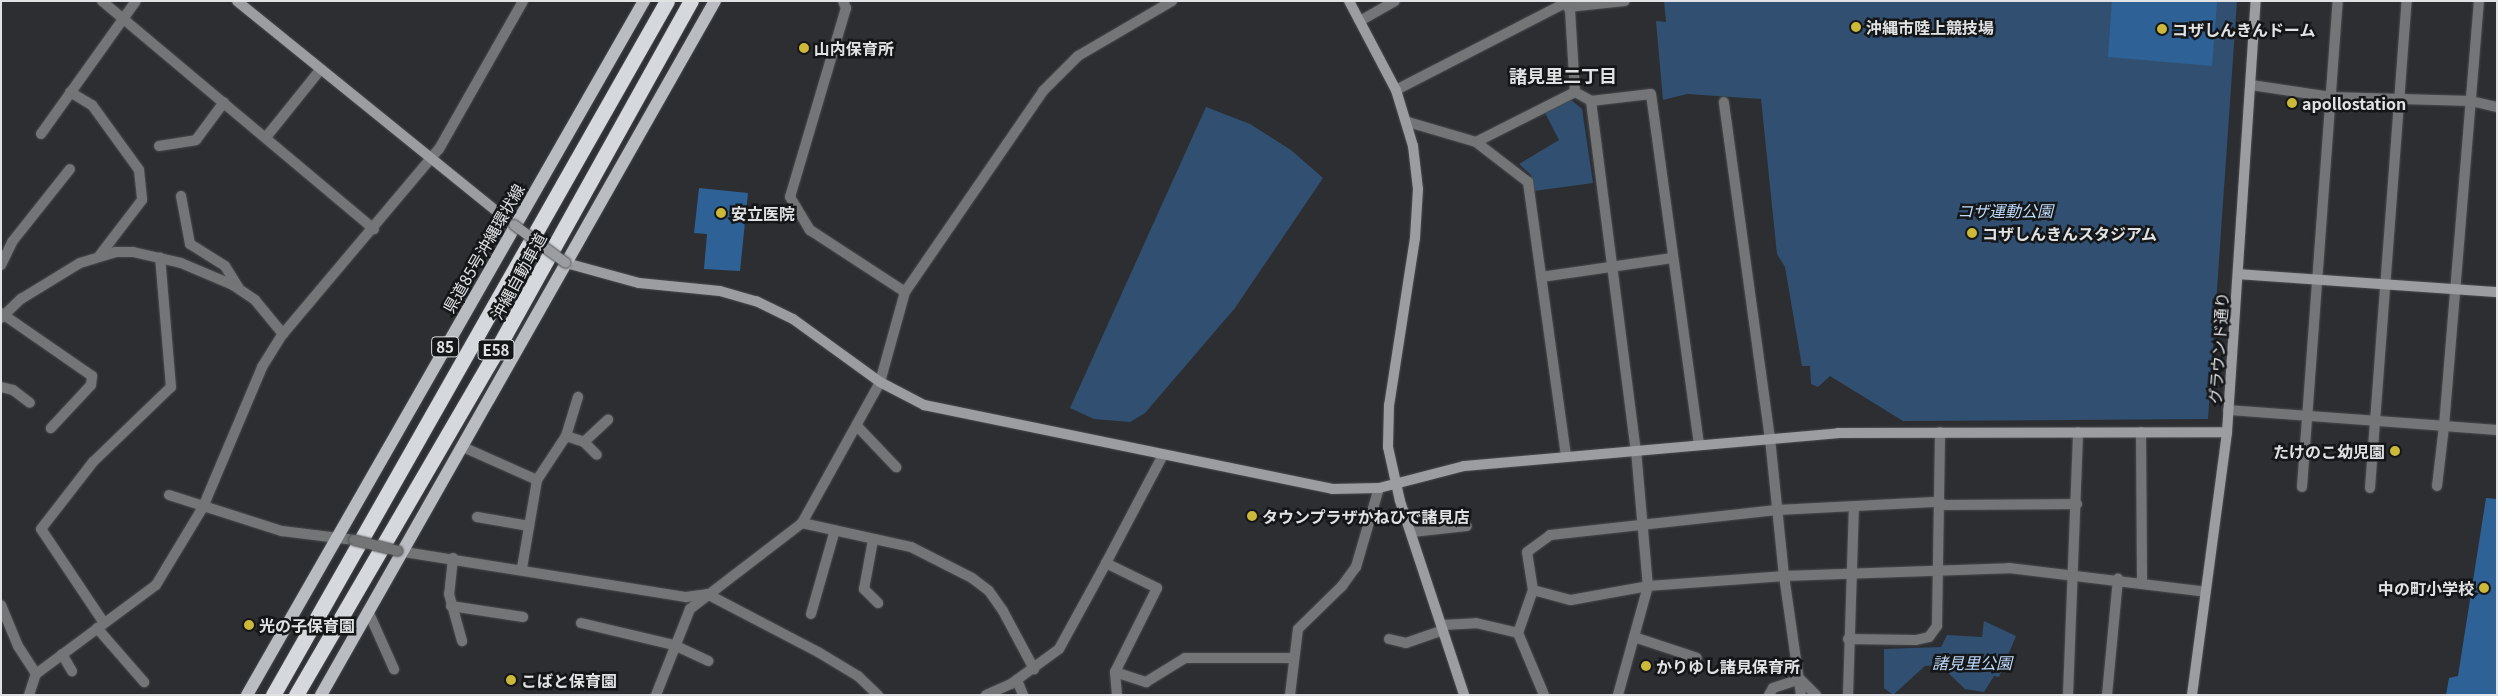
<!DOCTYPE html>
<html>
<head>
<meta charset="utf-8">
<style>
  body { margin:0 }
  #map { position:relative; width:2498px; height:696px; overflow:hidden; background:#2c2e32; font-family:Georgia,"Noto Sans JP",serif }
  div>[style] { position:absolute }
  [style*='--x'] { left:calc(var(--x)*1px); top:calc(var(--y)*1px); width:calc(var(--w)*1px); rotate:calc(var(--a)*1deg) }
  .green>* { inset:0; background:#315071 }
  .building>* { inset:0; background:#2e6296 }
  .roads { filter:drop-shadow(0 0 1px #494b4e) drop-shadow(0 0 1px #494b4e) }
  .street>* { height:10px; margin:-5px; padding:0 5px; transform-origin:5px; border-radius:5px; background:#747577 }
  .secondary>* { height:10px; margin:-5px; padding:0 5px; transform-origin:5px; border-radius:5px; background:#9b9da0 }
  .primary>* { height:12px; margin:-6px; padding:0 6px; transform-origin:6px; border-radius:6px; background:#b9bcc0 }
  .highway>* { height:15px; margin:-7.5px; padding:0 7.5px; transform-origin:7.5px; border-radius:7.5px; background:#d5d8dd }
  .bridges { filter:drop-shadow(0 0 1px #494b4e) drop-shadow(0 0 1px #494b4e) }
  .street-bridge>* { height:10px; margin:-5px; padding:0 5px; transform-origin:5px; border-radius:5px; background:#747577 }
  .secondary-bridge>* { height:10px; margin:-5px; padding:0 5px; transform-origin:5px; border-radius:5px; background:#9b9da0 }
  .dots>* { width:14px; height:14px; translate:-50% -50%; box-sizing:border-box; border:2px solid #151618; border-radius:50% }
  span { translate:-50% -50%; white-space:nowrap; text-align:center; line-height:1.15; -webkit-text-stroke:5px #151618; paint-order:stroke }
  .shield-label span { padding:1px 4px; background:#151618; border:1px solid; border-radius:4px; -webkit-text-stroke-width:0 }
  .shield-label { font-size:15px; color:#e0e2e4; font-weight:700 }
  .poi-label { font-size:16px; color:#e0e2e4; font-weight:700 }
  .left { translate:0 -50%; text-align:left }
  .right { translate:-100% -50%; text-align:right }
  .park-label { font-size:16px; color:#bfdbfa; font-style:italic }
  .street-label { font-size:16px; color:#e0e2e4 }
  .neighbourhood-label { font-size:18px; color:#e0e2e4; font-weight:700 }
  .frame { position:absolute; inset:0; border:2px solid #e0e2e4; pointer-events:none }
</style>
</head>
<body>
<div id="map">
  <div class="green">
    <div style="clip-path:polygon(1664px 1px,2237px 1px,2208px 419px,1903px 421px,1830px 376px,1818px 387px,1811px 384px,1810px 366px,1802px 366px,1785px 267px,1777px 254px,1761px 99px,1687px 94px,1663px 100px,1656px 21px,1666px 22px)"></div>
    <div style="clip-path:polygon(1571px 100px,1582px 109px,1593px 183px,1534px 191px,1531px 175px,1519px 164px,1559px 140px,1545px 113px)"></div>
    <div style="clip-path:polygon(1206px 107px,1250px 124px,1291px 150px,1323px 178px,1235px 308px,1145px 413px,1130px 422px,1094px 419px,1070px 408px)"></div>
    <div style="clip-path:polygon(1984px 621px,2016px 636px,1999px 677px,1994px 676px,1984px 692px,1965px 689px,1940px 665px,1925px 666px,1893px 695px,1884px 688px,1884px 649px,1941px 647px,1947px 635px,1982px 637px)"></div>
  </div>
  <div class="building">
    <div style="clip-path:polygon(2112px 1px,2217px 1px,2212px 66px,2108px 57px)"></div>
    <div style="clip-path:polygon(699px 188px,748px 193px,740px 271px,704px 269px,707px 234px,694px 233px)"></div>
    <div style="clip-path:polygon(2486px 498px,2497px 499px,2497px 695px,2446px 695px,2449px 678px,2458px 676px)"></div>
  </div>
  <div class="roads">
    <div class="street">
      <div style="--x:102;--y:1;--w:355;--a:40"></div>
      <div style="--x:843;--y:1;--w:8;--a:67"></div>
      <div style="--x:846;--y:8;--w:197;--a:106.5"></div>
      <div style="--x:790;--y:197;--w:39;--a:59"></div>
      <div style="--x:810;--y:230;--w:113;--a:33.1"></div>
      <div style="--x:1564;--y:1;--w:11;--a:56"></div>
      <div style="--x:1570;--y:10;--w:82;--a:86.5"></div>
      <div style="--x:1568;--y:7;--w:57;--a:-6"></div>
      <div style="--x:1360;--y:21;--w:40;--a:-29.7"></div>
      <div style="--x:2251;--y:85;--w:81;--a:8.5"></div>
      <div style="--x:2331;--y:97;--w:140;--a:1.6"></div>
      <div style="--x:2471;--y:101;--w:27;--a:13"></div>
      <div style="--x:1396;--y:90;--w:190;--a:-27.2"></div>
      <div style="--x:70;--y:92;--w:26;--a:31"></div>
      <div style="--x:92;--y:105;--w:80;--a:54.1"></div>
      <div style="--x:139;--y:170;--w:30;--a:84"></div>
      <div style="--x:142;--y:200;--w:69;--a:127.4"></div>
      <div style="--x:1575;--y:92;--w:18;--a:29"></div>
      <div style="--x:1591;--y:101;--w:60;--a:-6.7"></div>
      <div style="--x:1651;--y:94;--w:353;--a:82.2"></div>
      <div style="--x:1591;--y:101;--w:352;--a:82.7"></div>
      <div style="--x:1636;--y:450;--w:137;--a:85"></div>
      <div style="--x:1648;--y:586;--w:113;--a:105.4"></div>
      <div style="--x:1408;--y:122;--w:71;--a:16.4"></div>
      <div style="--x:1476;--y:142;--w:66;--a:37.6"></div>
      <div style="--x:1528;--y:182;--w:277;--a:82.1"></div>
      <div style="--x:41;--y:134;--w:163;--a:-54.5"></div>
      <div style="--x:267;--y:136;--w:85;--a:-51.2"></div>
      <div style="--x:1476;--y:142;--w:111;--a:-26.8"></div>
      <div style="--x:159;--y:146;--w:37;--a:-9"></div>
      <div style="--x:196;--y:140;--w:47;--a:-53.6"></div>
      <div style="--x:181;--y:196;--w:49;--a:79.4"></div>
      <div style="--x:190;--y:244;--w:41;--a:32.2"></div>
      <div style="--x:225;--y:266;--w:25;--a:58"></div>
      <div style="--x:1;--y:265;--w:25;--a:-64"></div>
      <div style="--x:12;--y:242;--w:93;--a:-51.5"></div>
      <div style="--x:1541;--y:277;--w:133;--a:-8.2"></div>
      <div style="--x:1;--y:313;--w:111;--a:34.7"></div>
      <div style="--x:92;--y:376;--w:9;--a:96"></div>
      <div style="--x:91;--y:385;--w:59;--a:132.9"></div>
      <div style="--x:1;--y:318;--w:28;--a:-44"></div>
      <div style="--x:21;--y:299;--w:69;--a:-31.4"></div>
      <div style="--x:80;--y:263;--w:37;--a:-17"></div>
      <div style="--x:115;--y:252;--w:18;--a:0"></div>
      <div style="--x:133;--y:252;--w:49;--a:12.9"></div>
      <div style="--x:181;--y:263;--w:56;--a:22.9"></div>
      <div style="--x:233;--y:285;--w:27;--a:34"></div>
      <div style="--x:255;--y:300;--w:44;--a:50.5"></div>
      <div style="--x:1;--y:387;--w:12;--a:14"></div>
      <div style="--x:13;--y:390;--w:21;--a:37"></div>
      <div style="--x:2228;--y:410;--w:217;--a:4.2"></div>
      <div style="--x:2444;--y:426;--w:426;--a:-85.3"></div>
      <div style="--x:857;--y:426;--w:57;--a:46.4"></div>
      <div style="--x:2141;--y:432;--w:151;--a:89.6"></div>
      <div style="--x:566;--y:436;--w:19;--a:18"></div>
      <div style="--x:584;--y:442;--w:33;--a:-43"></div>
      <div style="--x:584;--y:442;--w:18;--a:45"></div>
      <div style="--x:463;--y:447;--w:81;--a:24"></div>
      <div style="--x:2437;--y:486;--w:60;--a:-83.3"></div>
      <div style="--x:2444;--y:426;--w:53;--a:4.3"></div>
      <div style="--x:2302;--y:487;--w:487;--a:-85.8"></div>
      <div style="--x:2370;--y:488;--w:488;--a:-85.7"></div>
      <div style="--x:169;--y:495;--w:119;--a:17.7"></div>
      <div style="--x:282;--y:531;--w:73;--a:7.1"></div>
      <div style="--x:477;--y:517;--w:53;--a:9.8"></div>
      <div style="--x:802;--y:523;--w:112;--a:12.4"></div>
      <div style="--x:911;--y:547;--w:68;--a:26.9"></div>
      <div style="--x:972;--y:578;--w:21;--a:37"></div>
      <div style="--x:989;--y:591;--w:24;--a:55"></div>
      <div style="--x:1003;--y:611;--w:66;--a:61.9"></div>
      <div style="--x:1412;--y:532;--w:55;--a:-6.2"></div>
      <div style="--x:873;--y:540;--w:50;--a:100.4"></div>
      <div style="--x:864;--y:589;--w:20;--a:45"></div>
      <div style="--x:398;--y:551;--w:292;--a:9.1"></div>
      <div style="--x:686;--y:597;--w:21;--a:-8"></div>
      <div style="--x:707;--y:594;--w:125;--a:27.6"></div>
      <div style="--x:818;--y:652;--w:47;--a:31"></div>
      <div style="--x:858;--y:676;--w:28;--a:44"></div>
      <div style="--x:453;--y:558;--w:36;--a:96"></div>
      <div style="--x:449;--y:594;--w:49;--a:74.5"></div>
      <div style="--x:522;--y:568;--w:89;--a:-80.3"></div>
      <div style="--x:537;--y:480;--w:53;--a:-56.6"></div>
      <div style="--x:566;--y:436;--w:41;--a:-72.9"></div>
      <div style="--x:1533;--y:590;--w:38;--a:-99"></div>
      <div style="--x:1527;--y:552;--w:29;--a:-36"></div>
      <div style="--x:1550;--y:535;--w:228;--a:-6.3"></div>
      <div style="--x:1777;--y:510;--w:157;--a:-2.9"></div>
      <div style="--x:1934;--y:502;--w:12;--a:14"></div>
      <div style="--x:1946;--y:505;--w:131;--a:-0.4"></div>
      <div style="--x:1;--y:605;--w:44;--a:67.5"></div>
      <div style="--x:18;--y:646;--w:33;--a:57"></div>
      <div style="--x:451;--y:606;--w:73;--a:8.7"></div>
      <div style="--x:368;--y:611;--w:64;--a:65.9"></div>
      <div style="--x:811;--y:614;--w:87;--a:-74.1"></div>
      <div style="--x:104;--y:623;--w:113;--a:-123.8"></div>
      <div style="--x:41;--y:529;--w:85;--a:-52.2"></div>
      <div style="--x:93;--y:462;--w:108;--a:-43.9"></div>
      <div style="--x:171;--y:387;--w:130;--a:-94.8"></div>
      <div style="--x:581;--y:623;--w:96;--a:13.3"></div>
      <div style="--x:674;--y:645;--w:38;--a:25"></div>
      <div style="--x:1442;--y:625;--w:34;--a:-3"></div>
      <div style="--x:1476;--y:623;--w:43;--a:13.4"></div>
      <div style="--x:1518;--y:633;--w:46;--a:-70.8"></div>
      <div style="--x:1533;--y:590;--w:39;--a:15"></div>
      <div style="--x:1571;--y:600;--w:78;--a:-10.3"></div>
      <div style="--x:1648;--y:586;--w:136;--a:-4.2"></div>
      <div style="--x:1784;--y:576;--w:138;--a:-95.8"></div>
      <div style="--x:1770;--y:439;--w:340;--a:-97.8"></div>
      <div style="--x:97;--y:628;--w:72;--a:49"></div>
      <div style="--x:1518;--y:633;--w:67;--a:67.2"></div>
      <div style="--x:1634;--y:637;--w:66;--a:18.4"></div>
      <div style="--x:1389;--y:639;--w:17;--a:13"></div>
      <div style="--x:1406;--y:643;--w:39;--a:-19"></div>
      <div style="--x:1848;--y:639;--w:68;--a:0.8"></div>
      <div style="--x:1916;--y:640;--w:13;--a:-13"></div>
      <div style="--x:1929;--y:637;--w:14;--a:-54"></div>
      <div style="--x:1937;--y:626;--w:194;--a:-89.1"></div>
      <div style="--x:62;--y:654;--w:20;--a:60"></div>
      <div style="--x:1115;--y:672;--w:33;--a:18"></div>
      <div style="--x:1146;--y:682;--w:46;--a:-31.6"></div>
      <div style="--x:1185;--y:658;--w:109;--a:0"></div>
      <div style="--x:1800;--y:679;--w:23;--a:45"></div>
      <div style="--x:1017;--y:680;--w:16;--a:68"></div>
      <div style="--x:29;--y:695;--w:22;--a:-72"></div>
      <div style="--x:36;--y:674;--w:149;--a:-36.6"></div>
      <div style="--x:156;--y:585;--w:91;--a:-58.9"></div>
      <div style="--x:203;--y:507;--w:152;--a:-67.1"></div>
      <div style="--x:262;--y:367;--w:39;--a:-58"></div>
      <div style="--x:283;--y:334;--w:242;--a:-49.9"></div>
      <div style="--x:439;--y:149;--w:170;--a:-60.4"></div>
      <div style="--x:656;--y:695;--w:92;--a:-68.4"></div>
      <div style="--x:690;--y:609;--w:141;--a:-37.5"></div>
      <div style="--x:802;--y:523;--w:161;--a:-61"></div>
      <div style="--x:880;--y:382;--w:93;--a:-74.5"></div>
      <div style="--x:905;--y:292;--w:244;--a:-55.5"></div>
      <div style="--x:1043;--y:91;--w:49;--a:-45"></div>
      <div style="--x:1078;--y:56;--w:109;--a:-30.3"></div>
      <div style="--x:986;--y:695;--w:27;--a:-24"></div>
      <div style="--x:1011;--y:684;--w:59;--a:-36.1"></div>
      <div style="--x:1059;--y:649;--w:98;--a:-61.3"></div>
      <div style="--x:1117;--y:695;--w:23;--a:-95"></div>
      <div style="--x:1115;--y:672;--w:94;--a:-63.4"></div>
      <div style="--x:1157;--y:588;--w:57;--a:-153.9"></div>
      <div style="--x:1106;--y:563;--w:122;--a:-62.2"></div>
      <div style="--x:1290;--y:695;--w:66;--a:-83.1"></div>
      <div style="--x:1298;--y:629;--w:62;--a:-44.3"></div>
      <div style="--x:1342;--y:586;--w:24;--a:-54"></div>
      <div style="--x:1356;--y:567;--w:82;--a:-73.8"></div>
      <div style="--x:1769;--y:695;--w:8;--a:-60"></div>
      <div style="--x:1773;--y:688;--w:28;--a:-18"></div>
      <div style="--x:1801;--y:695;--w:120;--a:-98.1"></div>
      <div style="--x:1784;--y:576;--w:225;--a:-2"></div>
      <div style="--x:2009;--y:568;--w:198;--a:6.9"></div>
      <div style="--x:1848;--y:695;--w:188;--a:-88.2"></div>
      <div style="--x:2068;--y:695;--w:263;--a:-87.8"></div>
      <div style="--x:2107;--y:695;--w:117;--a:-84.6"></div>
    </div>
    <div class="secondary">
      <div style="--x:237;--y:1;--w:356;--a:39"></div>
      <div style="--x:1349;--y:1;--w:101;--a:62.2"></div>
      <div style="--x:1396;--y:90;--w:59;--a:73.1"></div>
      <div style="--x:1413;--y:146;--w:43;--a:83.4"></div>
      <div style="--x:1418;--y:189;--w:49;--a:93.5"></div>
      <div style="--x:1415;--y:238;--w:169;--a:98.8"></div>
      <div style="--x:1389;--y:405;--w:42;--a:91.4"></div>
      <div style="--x:1388;--y:447;--w:55;--a:77.5"></div>
      <div style="--x:1400;--y:501;--w:204;--a:71.7"></div>
      <div style="--x:566;--y:263;--w:76;--a:15.3"></div>
      <div style="--x:639;--y:283;--w:81;--a:5.6"></div>
      <div style="--x:720;--y:291;--w:37;--a:16"></div>
      <div style="--x:756;--y:301;--w:41;--a:25.9"></div>
      <div style="--x:793;--y:319;--w:107;--a:35.9"></div>
      <div style="--x:880;--y:382;--w:50;--a:27.6"></div>
      <div style="--x:924;--y:405;--w:417;--a:11.6"></div>
      <div style="--x:1332;--y:489;--w:47;--a:-1.2"></div>
      <div style="--x:1379;--y:488;--w:88;--a:-14.5"></div>
      <div style="--x:1464;--y:466;--w:375;--a:-5"></div>
      <div style="--x:1838;--y:433;--w:389;--a:-0.1"></div>
      <div style="--x:2238;--y:274;--w:260;--a:4"></div>
      <div style="--x:2192;--y:695;--w:265;--a:-82.4"></div>
      <div style="--x:2227;--y:432;--w:432;--a:-86.2"></div>
    </div>
    <div class="primary">
      <div style="--x:247;--y:695;--w:800;--a:-60.23"></div>
      <div style="--x:321;--y:695;--w:798;--a:-60.42"></div>
    </div>
    <div class="highway">
      <div style="--x:273;--y:695;--w:798;--a:-60.42"></div>
      <div style="--x:296;--y:695;--w:390;--a:-59.8"></div>
      <div style="--x:492;--y:358;--w:409;--a:-60.9"></div>
    </div>
  </div>
  <div class="bridges">
    <div class="street-bridge">
      <div style="--x:354;--y:540;--w:45;--a:14"></div>
    </div>
    <div class="secondary-bridge">
      <div style="--x:514;--y:225;--w:64;--a:36.2"></div>
    </div>
  </div>
  <div class="dots">
    <div style="left:1856px;top:27px;background:#ccb939"></div>
    <div style="left:2162px;top:29px;background:#ccb939"></div>
    <div style="left:804px;top:48px;background:#ccb939"></div>
    <div style="left:2292px;top:103px;background:#ccb939"></div>
    <div style="left:721px;top:213px;background:#ccb939"></div>
    <div style="left:1972px;top:233px;background:#ccb939"></div>
    <div style="left:2395px;top:451px;background:#ccb939"></div>
    <div style="left:1252px;top:516px;background:#ccb939"></div>
    <div style="left:2484px;top:588px;background:#ccb939"></div>
    <div style="left:249px;top:625px;background:#ccb939"></div>
    <div style="left:1646px;top:666px;background:#ccb939"></div>
    <div style="left:511px;top:680px;background:#ccb939"></div>
  </div>
  <div class="shield-label">
    <span style="left:445px;top:347px">85</span>
    <span style="left:496px;top:350px">E58</span>
  </div>
  <div class="poi-label">
    <span class="left" style="left:1866px;top:27px">沖縄市陸上競技場</span>
    <span class="left" style="left:2172px;top:29px">コザしんきんドーム</span>
    <span class="left" style="left:814px;top:48px">山内保育所</span>
    <span class="left" style="left:2302px;top:103px">apollostation</span>
    <span class="left" style="left:731px;top:213px">安立医院</span>
    <span class="left" style="left:1982px;top:233px">コザしんきんスタジアム</span>
    <span class="right" style="left:2385px;top:451px">たけのこ幼児園</span>
    <span class="left" style="left:1262px;top:516px">タウンプラザかねひで諸見店</span>
    <span class="right" style="left:2474px;top:588px">中の町小学校</span>
    <span class="left" style="left:259px;top:625px">光の子保育園</span>
    <span class="left" style="left:1656px;top:666px">かりゆし諸見保育所</span>
    <span class="left" style="left:521px;top:680px">こばと保育園</span>
  </div>
  <div class="park-label">
    <span style="left:2005px;top:210px">コザ運動公園</span>
    <span style="left:1972px;top:662px">諸見里公園</span>
  </div>
  <div class="street-label">
    <span style="left:483px;top:248px;rotate:-60deg">県道85号沖縄環状線</span>
    <span style="left:518px;top:276px;rotate:-61deg">沖縄自動車道</span>
    <span style="left:2218px;top:348px;rotate:-86deg">グラウンド通り</span>
  </div>
  <div class="neighbourhood-label">
    <span style="left:1563px;top:75px">諸見里二丁目</span>
  </div>
  <div class="frame"></div>
</div>
</body>
</html>
